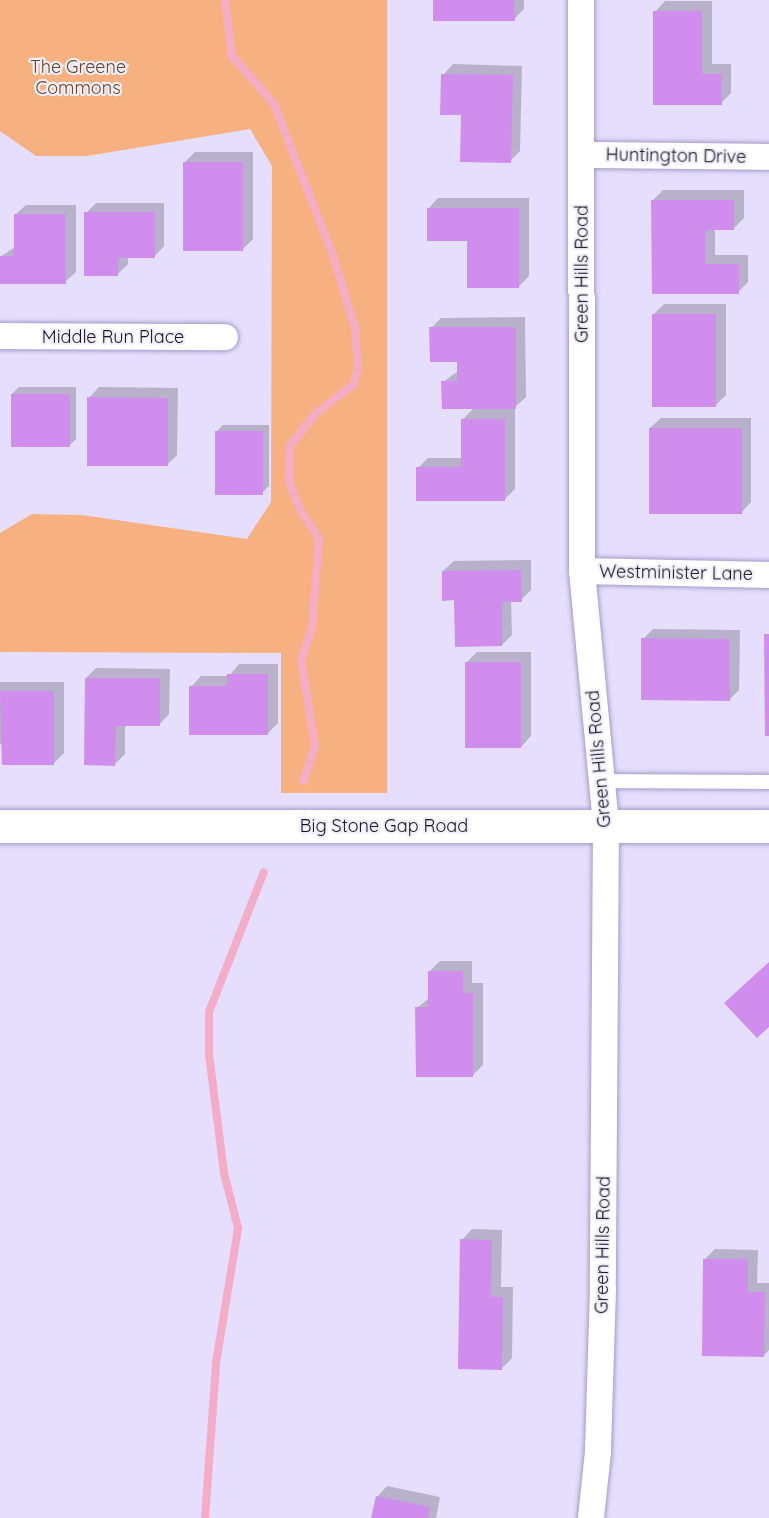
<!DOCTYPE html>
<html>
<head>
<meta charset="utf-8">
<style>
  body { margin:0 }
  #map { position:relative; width:769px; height:1518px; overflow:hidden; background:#e5defc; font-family:Quicksand,sans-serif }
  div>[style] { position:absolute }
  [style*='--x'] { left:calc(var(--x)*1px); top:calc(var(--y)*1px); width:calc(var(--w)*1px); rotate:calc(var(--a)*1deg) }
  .green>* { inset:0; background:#f7b180 }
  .shadow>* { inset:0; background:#0003 }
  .stream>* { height:8px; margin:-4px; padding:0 4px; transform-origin:4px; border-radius:4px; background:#f4acc7 }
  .building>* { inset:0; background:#d18dee }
  .roads { filter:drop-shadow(0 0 2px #a59ac9) drop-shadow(0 0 2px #a59ac9) }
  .lane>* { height:14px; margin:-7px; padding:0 7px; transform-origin:7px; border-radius:7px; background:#fff }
  .street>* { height:26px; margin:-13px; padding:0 13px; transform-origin:13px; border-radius:13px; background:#fff }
  .secondary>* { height:33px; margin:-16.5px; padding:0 16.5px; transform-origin:16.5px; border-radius:16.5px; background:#fff }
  span { translate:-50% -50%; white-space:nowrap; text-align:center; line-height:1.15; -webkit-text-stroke:4.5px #f1eff9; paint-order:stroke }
  .park-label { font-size:18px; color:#6b4224 }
  .street-label { font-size:18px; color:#181425 }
</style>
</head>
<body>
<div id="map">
  <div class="green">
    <div style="clip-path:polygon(0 0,387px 0,387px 793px,281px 793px,281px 653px,0 652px,0 533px,32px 514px,82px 515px,247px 539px,271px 502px,272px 166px,250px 129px,87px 156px,36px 156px,0 131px)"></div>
  </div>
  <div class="shadow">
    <div style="clip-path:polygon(434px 0,524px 0,524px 9px,514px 19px)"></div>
    <div style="clip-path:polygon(665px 1px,712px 1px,712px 64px,731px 64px,731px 93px,721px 103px,655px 12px)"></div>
    <div style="clip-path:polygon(453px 64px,522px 66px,520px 151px,510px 161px,462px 114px,443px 75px)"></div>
    <div style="clip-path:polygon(195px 152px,253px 152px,253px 239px,243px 249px,185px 162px)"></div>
    <div style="clip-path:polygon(663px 190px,744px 190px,744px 218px,734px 228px,715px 228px,715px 255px,748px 255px,748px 282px,738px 292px,653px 292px,653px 200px)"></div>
    <div style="clip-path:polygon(438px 198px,529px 198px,529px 276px,519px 286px,469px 240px,428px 209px)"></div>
    <div style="clip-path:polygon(96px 203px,164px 203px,164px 246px,154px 257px,128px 257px,128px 264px,118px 274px,86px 213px)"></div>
    <div style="clip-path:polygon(26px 205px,76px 205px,76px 272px,65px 282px,0 257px,15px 247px,15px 215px)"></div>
    <div style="clip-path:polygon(664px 304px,726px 304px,726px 395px,716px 405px,653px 315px)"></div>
    <div style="clip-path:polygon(525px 317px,526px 397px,515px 407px,515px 489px,504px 500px,418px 468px,428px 458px,463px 458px,463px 419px,474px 408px,443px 382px,458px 371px,458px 360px,431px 328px,441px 318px)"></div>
    <div style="clip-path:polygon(19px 387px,76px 387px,76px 439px,69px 446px,12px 394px)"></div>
    <div style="clip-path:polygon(99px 387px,178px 388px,177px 455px,167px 465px,89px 398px)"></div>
    <div style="clip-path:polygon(661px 418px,751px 418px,751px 502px,741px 513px,650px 428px)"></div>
    <div style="clip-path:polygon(223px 425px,269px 425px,269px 486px,262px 493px,216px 432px)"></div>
    <div style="clip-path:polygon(531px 560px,531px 590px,521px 600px,511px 601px,512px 635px,502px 645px,456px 599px,443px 571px,454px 561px)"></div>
    <div style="clip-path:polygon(653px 629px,740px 630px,739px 690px,729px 700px,643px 639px)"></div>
    <div style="clip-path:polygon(477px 652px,531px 652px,531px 736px,521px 747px,467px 662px)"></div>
    <div style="clip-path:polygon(239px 664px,278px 664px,278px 723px,268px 733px,191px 687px,201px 676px,229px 676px)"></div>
    <div style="clip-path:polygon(96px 668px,170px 669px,169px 714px,159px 725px,125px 724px,125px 754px,115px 764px,86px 678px)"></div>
    <div style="clip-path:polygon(0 682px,64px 682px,64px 753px,54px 763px,0 744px)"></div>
    <div style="clip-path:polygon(440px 961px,472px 961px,472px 983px,483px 983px,483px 1065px,473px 1075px,417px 1008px,429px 998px,429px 972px)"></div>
    <div style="clip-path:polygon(472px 1229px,502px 1230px,501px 1287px,513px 1287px,512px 1358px,501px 1369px,462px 1240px)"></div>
    <div style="clip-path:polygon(715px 1249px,758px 1250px,757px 1283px,769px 1283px,769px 1350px,764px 1355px,704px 1260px)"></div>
    <div style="clip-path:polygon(387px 1486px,440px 1497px,436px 1518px,373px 1518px,377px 1497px)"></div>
  </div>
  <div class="stream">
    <div style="--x:225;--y:0;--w:56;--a:82.9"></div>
    <div style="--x:232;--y:56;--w:64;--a:48.8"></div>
    <div style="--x:274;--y:104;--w:162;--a:68.7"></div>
    <div style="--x:333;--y:255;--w:76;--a:73.2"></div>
    <div style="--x:355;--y:328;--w:40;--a:85.7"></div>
    <div style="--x:358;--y:368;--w:18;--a:106"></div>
    <div style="--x:353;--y:385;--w:48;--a:142.7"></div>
    <div style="--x:315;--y:414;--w:41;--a:128"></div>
    <div style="--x:290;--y:446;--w:36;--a:92"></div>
    <div style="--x:289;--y:482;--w:31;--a:68"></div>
    <div style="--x:301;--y:511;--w:33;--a:57"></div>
    <div style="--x:319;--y:539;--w:89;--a:94.5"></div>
    <div style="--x:312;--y:628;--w:34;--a:109"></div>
    <div style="--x:301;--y:660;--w:86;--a:80.6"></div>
    <div style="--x:315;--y:745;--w:38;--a:108"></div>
    <div style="--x:205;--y:1518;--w:155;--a:-85.9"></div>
    <div style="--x:216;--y:1363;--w:137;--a:-80.7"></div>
    <div style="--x:238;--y:1228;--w:57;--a:-104.3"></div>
    <div style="--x:224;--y:1173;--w:119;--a:-97.2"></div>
    <div style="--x:209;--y:1055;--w:43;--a:-90"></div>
    <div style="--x:209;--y:1012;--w:150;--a:-68.6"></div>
  </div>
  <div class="building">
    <div style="clip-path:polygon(433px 0,514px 0,515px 21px,433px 21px)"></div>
    <div style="clip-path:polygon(653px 11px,702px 11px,702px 74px,722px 74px,722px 105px,653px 105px)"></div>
    <div style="clip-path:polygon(441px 74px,513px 75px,511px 163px,460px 162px,461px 115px,440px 115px)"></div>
    <div style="clip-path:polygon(183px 162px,243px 162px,243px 251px,183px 251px)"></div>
    <div style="clip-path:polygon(651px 200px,734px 200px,734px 230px,706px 230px,706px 264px,739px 264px,739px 294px,652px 294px)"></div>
    <div style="clip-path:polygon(427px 208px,519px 208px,519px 288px,467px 288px,467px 241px,427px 241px)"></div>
    <div style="clip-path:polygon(84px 212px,155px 212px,155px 258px,118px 258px,118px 276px,84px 276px)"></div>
    <div style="clip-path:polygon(14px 214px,66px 214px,66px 284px,0 284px,0 256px,14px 256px)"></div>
    <div style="clip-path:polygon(652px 314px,716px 314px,716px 407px,652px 407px)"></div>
    <div style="clip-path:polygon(429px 327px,516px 327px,516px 409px,442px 409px,441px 381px,457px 381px,457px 362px,430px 362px)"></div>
    <div style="clip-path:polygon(11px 394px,70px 394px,70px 447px,11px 447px)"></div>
    <div style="clip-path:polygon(87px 397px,168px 398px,168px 466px,87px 466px)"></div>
    <div style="clip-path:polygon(461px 419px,505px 419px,505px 501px,416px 501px,416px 467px,461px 467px)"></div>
    <div style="clip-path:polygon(649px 428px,742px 428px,742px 514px,649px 514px)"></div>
    <div style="clip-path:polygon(215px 431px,263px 431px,263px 495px,215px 495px)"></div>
    <div style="clip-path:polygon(521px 570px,522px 602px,502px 602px,502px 646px,455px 647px,454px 600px,442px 601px,442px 571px)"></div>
    <div style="clip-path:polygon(764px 634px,769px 634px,769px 736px,765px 736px)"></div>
    <div style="clip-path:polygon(641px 638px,730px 639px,730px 701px,641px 700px)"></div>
    <div style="clip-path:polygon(465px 662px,521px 662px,521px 748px,465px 748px)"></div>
    <div style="clip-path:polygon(227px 674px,268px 674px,268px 735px,189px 735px,189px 686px,227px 686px)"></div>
    <div style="clip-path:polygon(85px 678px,160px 678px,160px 726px,116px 726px,115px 766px,84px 765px)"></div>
    <div style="clip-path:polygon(0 691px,54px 691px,54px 765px,2px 765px)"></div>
    <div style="clip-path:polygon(769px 962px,769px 1027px,757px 1038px,724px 1003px)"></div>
    <div style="clip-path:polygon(428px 971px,463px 971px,463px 993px,473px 993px,473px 1077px,416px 1077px,415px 1007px,428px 1007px)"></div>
    <div style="clip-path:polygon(460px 1239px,492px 1240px,491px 1297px,503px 1297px,502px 1370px,458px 1369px)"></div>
    <div style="clip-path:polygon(703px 1259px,748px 1259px,748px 1292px,765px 1292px,764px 1357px,702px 1356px)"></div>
    <div style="clip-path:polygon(376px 1496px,430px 1507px,428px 1518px,371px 1518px)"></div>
  </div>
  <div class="roads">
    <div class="lane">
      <div style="--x:602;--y:781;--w:167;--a:0.3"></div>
    </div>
    <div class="street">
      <div style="--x:581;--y:0;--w:571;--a:89.9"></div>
      <div style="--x:582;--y:571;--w:256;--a:84.6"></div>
      <div style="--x:606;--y:826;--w:463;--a:90.4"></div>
      <div style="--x:603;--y:1289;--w:163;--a:91.8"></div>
      <div style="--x:598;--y:1452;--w:66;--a:96.1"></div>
      <div style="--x:582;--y:155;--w:187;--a:0.6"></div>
      <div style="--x:0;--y:336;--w:225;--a:0.3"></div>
      <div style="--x:582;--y:571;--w:187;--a:1.2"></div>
    </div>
    <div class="secondary">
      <div style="--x:0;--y:826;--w:769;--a:0"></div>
    </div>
  </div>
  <div class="park-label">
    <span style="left:78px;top:78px">The Greene<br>Commons</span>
  </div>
  <div class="street-label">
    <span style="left:676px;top:156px;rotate:1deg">Huntington Drive</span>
    <span style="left:582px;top:274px;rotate:-90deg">Green Hills Road</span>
    <span style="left:113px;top:337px">Middle Run Place</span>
    <span style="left:676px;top:573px;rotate:1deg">Westminister Lane</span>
    <span style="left:599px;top:759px;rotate:-95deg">Green Hills Road</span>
    <span style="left:384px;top:826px">Big Stone Gap Road</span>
    <span style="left:603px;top:1245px;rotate:-89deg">Green Hills Road</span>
  </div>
</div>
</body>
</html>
